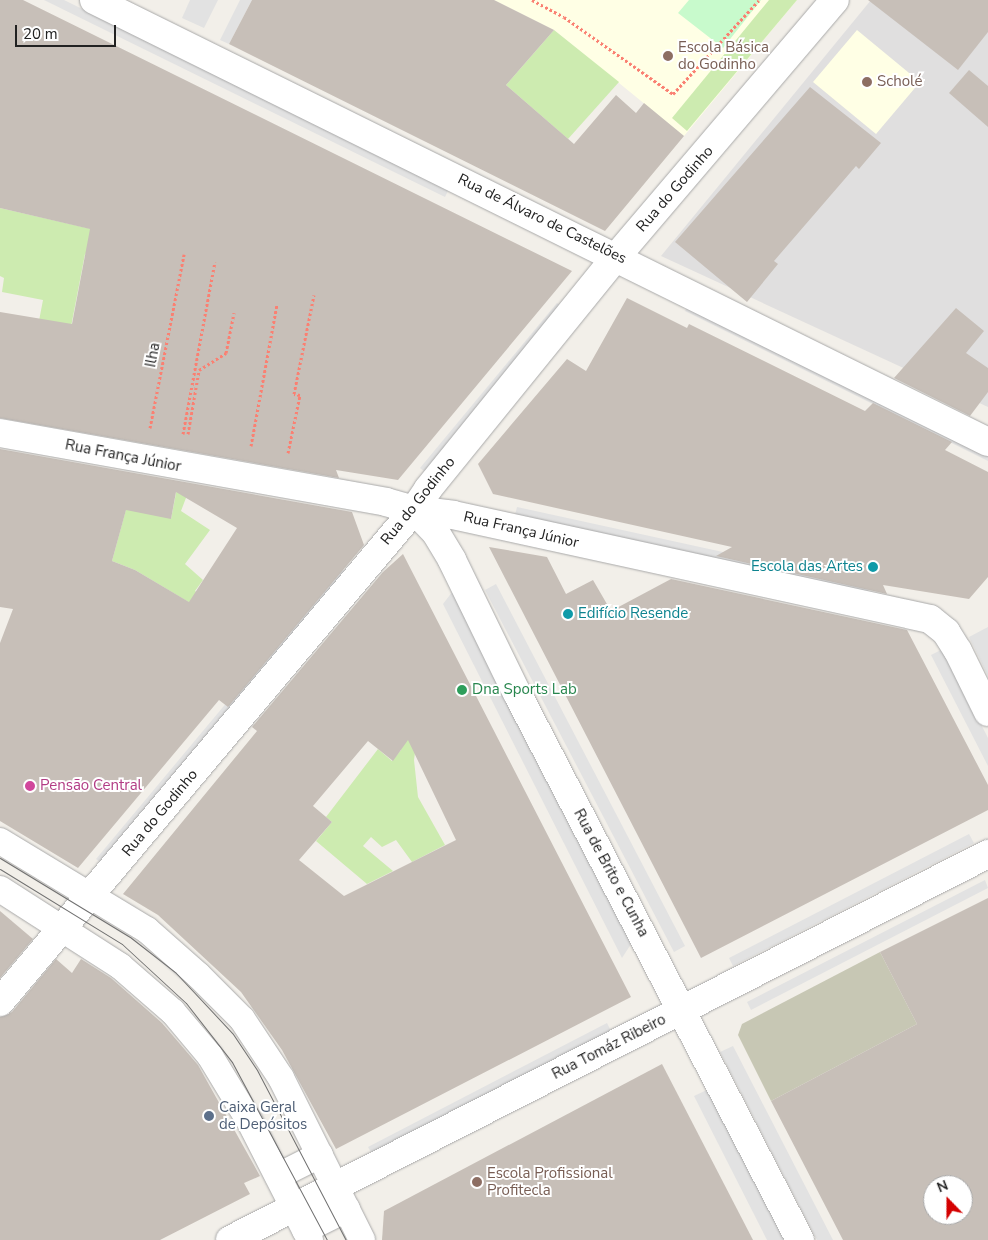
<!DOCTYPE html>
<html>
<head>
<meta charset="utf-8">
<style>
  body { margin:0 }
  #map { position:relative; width:988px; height:1240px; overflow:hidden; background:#f2efe9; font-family:"Nunito Sans",sans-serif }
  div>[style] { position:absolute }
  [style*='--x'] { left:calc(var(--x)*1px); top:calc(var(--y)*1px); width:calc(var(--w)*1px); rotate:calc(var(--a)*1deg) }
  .residential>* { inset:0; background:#e0dfdf }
  .education>* { inset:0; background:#ffffe5 }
  .construction>* { inset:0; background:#c7c7b4 }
  .grass>* { inset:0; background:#cdebb0 }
  .park>* { inset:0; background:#c8facc }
  .parking>* { inset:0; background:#e2e2e2 }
  .building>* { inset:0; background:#c7bfb8 }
  .path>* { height:3px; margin-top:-1.5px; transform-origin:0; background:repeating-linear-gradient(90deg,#fa8072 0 2.5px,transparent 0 5px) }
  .roads { filter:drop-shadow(0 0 1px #a9a9a9) drop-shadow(0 0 1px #a9a9a9) }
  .pedestrian>* { height:26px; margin:-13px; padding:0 13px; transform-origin:13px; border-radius:13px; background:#fff }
  .minor>* { height:28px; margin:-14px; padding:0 14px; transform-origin:14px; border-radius:14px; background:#fff }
  .tertiary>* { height:28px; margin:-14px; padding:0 14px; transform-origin:14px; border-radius:14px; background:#fff }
  .tram>* { height:1px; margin:-0.5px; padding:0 0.5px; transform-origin:0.5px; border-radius:0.5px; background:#707070 }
  .dots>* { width:14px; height:14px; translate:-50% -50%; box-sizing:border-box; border:2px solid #fff; border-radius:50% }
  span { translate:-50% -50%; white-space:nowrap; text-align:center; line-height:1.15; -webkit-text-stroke:4px #fff; paint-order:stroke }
  .education-label { font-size:15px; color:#785e54 }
  .left { translate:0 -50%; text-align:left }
  .street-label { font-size:15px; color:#222 }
  .culture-label { font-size:15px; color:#0d838f }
  .right { translate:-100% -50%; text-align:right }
  .leisure-label { font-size:15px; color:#27864d }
  .hotel-label { font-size:15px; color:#b23c85 }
  .service-label { font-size:15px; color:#4e5e75 }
  .north { position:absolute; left:923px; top:1175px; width:50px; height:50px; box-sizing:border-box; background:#fff; border:1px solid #a7a7a7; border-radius:50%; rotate:338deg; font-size:14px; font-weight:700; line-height:20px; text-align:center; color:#222 }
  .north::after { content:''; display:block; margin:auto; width:18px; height:22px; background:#d40000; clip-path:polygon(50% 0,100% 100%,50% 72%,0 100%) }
  .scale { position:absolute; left:15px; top:25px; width:101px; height:22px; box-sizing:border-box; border:2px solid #222; border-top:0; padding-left:6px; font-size:15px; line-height:18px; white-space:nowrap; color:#222; -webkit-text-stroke:4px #fff; paint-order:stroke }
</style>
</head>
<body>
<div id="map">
  <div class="residential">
    <div style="clip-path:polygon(871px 0,988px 0,988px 407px,661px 256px)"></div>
  </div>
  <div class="education">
    <div style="clip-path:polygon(494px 0,797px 0,684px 136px,554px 30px)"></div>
    <div style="clip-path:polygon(857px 30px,920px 82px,876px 134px,813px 82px)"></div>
  </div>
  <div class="construction">
    <div style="clip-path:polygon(880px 952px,917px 1024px,771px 1101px,738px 1035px,742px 1024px)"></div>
  </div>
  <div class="grass">
    <div style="clip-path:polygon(769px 0,797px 0,687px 131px,672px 118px)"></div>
    <div style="clip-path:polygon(554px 30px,619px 82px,568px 139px,506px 85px)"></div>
    <div style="clip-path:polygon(0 208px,122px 236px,85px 254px,70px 332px,38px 326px,43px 300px,2px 292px,4px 278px,0 276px)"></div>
    <div style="clip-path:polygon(134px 480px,171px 519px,177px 488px,189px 490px,181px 511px,210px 530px,185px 564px,203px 580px,195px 591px,268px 642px,264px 647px,135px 570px,112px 561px)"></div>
    <div style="clip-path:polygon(418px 730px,414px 760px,418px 797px,445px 845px,412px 862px,396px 840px,382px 847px,371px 837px,363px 846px,393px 871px,367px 884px,316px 841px,332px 822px,326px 817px,378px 749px,392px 761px,401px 750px,392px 743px)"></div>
  </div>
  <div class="park">
    <div style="clip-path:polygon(689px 0,761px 0,723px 48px,678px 13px)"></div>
  </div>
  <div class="parking">
    <div style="clip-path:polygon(44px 0,64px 0,449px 189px,445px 197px)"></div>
    <div style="clip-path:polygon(190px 0,218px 0,204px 28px,182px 18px)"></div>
    <div style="clip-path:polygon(240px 0,252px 0,229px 44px,220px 40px)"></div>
    <div style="clip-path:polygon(557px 303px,565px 309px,428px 474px,420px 468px)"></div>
    <div style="clip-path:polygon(689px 303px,988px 452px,988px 461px,685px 311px)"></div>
    <div style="clip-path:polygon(517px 507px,870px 584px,868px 592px,515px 515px)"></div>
    <div style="clip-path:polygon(340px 567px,348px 574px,104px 865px,96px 859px)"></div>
    <div style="clip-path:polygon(496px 584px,685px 946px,674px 952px,485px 590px)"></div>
    <div style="clip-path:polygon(456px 587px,633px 941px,622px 958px,443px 604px)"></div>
    <div style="clip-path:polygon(988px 627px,988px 676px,969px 637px)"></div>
    <div style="clip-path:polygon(943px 649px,988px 738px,988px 766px,931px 655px)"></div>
    <div style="clip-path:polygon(969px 834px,974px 843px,733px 966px,729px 958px)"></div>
    <div style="clip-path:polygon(985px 880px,988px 888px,751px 1010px,747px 1002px)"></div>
    <div style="clip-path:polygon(607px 1023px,611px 1031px,372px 1154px,368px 1147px)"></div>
    <div style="clip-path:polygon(733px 1046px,833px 1240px,817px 1240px,720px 1052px)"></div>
    <div style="clip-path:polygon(709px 1089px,786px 1240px,767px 1240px,694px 1096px)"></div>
  </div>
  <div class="building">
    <div style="clip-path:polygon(0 0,23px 0,572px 271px,398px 480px,336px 470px,339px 478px,0 418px,0 312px,72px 324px,90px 229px,0 208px)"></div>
    <div style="clip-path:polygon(252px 0,494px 0,554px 30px,506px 85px,574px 144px,616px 95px,636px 113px,644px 103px,684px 136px,605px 231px,229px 44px)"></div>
    <div style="clip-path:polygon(868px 0,988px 0,988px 32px,958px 70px)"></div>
    <div style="clip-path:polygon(969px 70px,988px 86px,988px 127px,949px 93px)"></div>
    <div style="clip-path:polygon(810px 87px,881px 143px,859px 169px,856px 166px,774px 261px,778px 264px,747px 302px,675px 242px)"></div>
    <div style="clip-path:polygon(627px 298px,687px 328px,689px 324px,865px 411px,873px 403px,952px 442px,945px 450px,988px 472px,988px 577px,969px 599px,883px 585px,887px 594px,716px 556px,732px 547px,493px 494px,478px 464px,567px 359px,586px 371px)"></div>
    <div style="clip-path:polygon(956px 308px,984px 331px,966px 353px,988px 368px,988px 392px,970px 416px,894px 378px)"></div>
    <div style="clip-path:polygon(evenodd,0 449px,352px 512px,364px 545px,228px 707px,219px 700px,78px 868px,0 821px,0 643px,13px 609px,0 607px,0 449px,176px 492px,237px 528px,189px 602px,135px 570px,112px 561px,126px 510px,171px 519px,176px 492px)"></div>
    <div style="clip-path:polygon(489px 547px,547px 557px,566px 594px,593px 580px,611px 611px,671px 579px,907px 630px,988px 785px,988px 810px,701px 958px)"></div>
    <div style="clip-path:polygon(evenodd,403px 554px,631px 997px,336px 1149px,282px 1050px,241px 992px,158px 915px,123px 894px,257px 731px,252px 727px,383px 572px,403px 554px,408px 740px,456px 840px,344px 896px,299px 860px,332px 822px,313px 806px,368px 741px,393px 761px,408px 740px)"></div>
    <div style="clip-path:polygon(evenodd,988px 898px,988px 1240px,843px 1240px,771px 1101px,917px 1024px,880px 952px,988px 898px,933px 1185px,963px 1185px,963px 1215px,933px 1215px,933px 1185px)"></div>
    <div style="clip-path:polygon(0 911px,33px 939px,0 978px)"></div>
    <div style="clip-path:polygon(56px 959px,72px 973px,81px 959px,111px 978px,162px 1023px,198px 1065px,260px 1176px,244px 1183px,250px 1194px,160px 1240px,0 1240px,0 1017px,12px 1012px)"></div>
    <div style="clip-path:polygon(662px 1064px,753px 1240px,382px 1240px,384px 1211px)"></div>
  </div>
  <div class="path">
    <div style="--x:532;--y:0;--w:36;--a:28"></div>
    <div style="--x:564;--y:17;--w:133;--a:35.2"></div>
    <div style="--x:673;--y:94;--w:127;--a:-47.5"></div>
    <div style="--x:150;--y:428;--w:177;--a:-78.9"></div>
    <div style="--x:183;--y:434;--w:175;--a:-79.5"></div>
    <div style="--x:188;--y:434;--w:65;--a:-80.2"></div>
    <div style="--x:199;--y:370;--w:32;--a:-32"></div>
    <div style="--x:226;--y:353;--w:41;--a:-78.7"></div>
    <div style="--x:251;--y:446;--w:144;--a:-79.6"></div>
    <div style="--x:288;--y:453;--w:59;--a:-78.3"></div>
    <div style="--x:300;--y:395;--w:6;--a:-171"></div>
    <div style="--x:294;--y:394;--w:101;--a:-78.6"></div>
  </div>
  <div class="roads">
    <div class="pedestrian">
      <div style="--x:0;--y:841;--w:172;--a:31.2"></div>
      <div style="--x:147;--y:930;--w:68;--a:41.4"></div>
      <div style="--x:198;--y:975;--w:62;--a:45"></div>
      <div style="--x:242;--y:1019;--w:71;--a:56.5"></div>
      <div style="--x:281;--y:1078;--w:181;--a:63.4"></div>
      <div style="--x:0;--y:889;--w:143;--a:32.7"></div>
      <div style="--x:120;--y:966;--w:70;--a:41"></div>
      <div style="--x:173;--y:1012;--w:57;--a:49.9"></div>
      <div style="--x:210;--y:1056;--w:77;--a:58.8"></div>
      <div style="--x:250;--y:1122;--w:132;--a:63"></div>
      <div style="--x:278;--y:1176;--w:47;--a:-26.6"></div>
      <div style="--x:305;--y:1230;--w:47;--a:-26.6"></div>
    </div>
    <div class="minor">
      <div style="--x:0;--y:433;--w:392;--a:10.1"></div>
      <div style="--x:386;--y:502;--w:29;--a:16"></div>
      <div style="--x:414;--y:510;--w:39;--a:7"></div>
      <div style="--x:453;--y:515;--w:488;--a:12.3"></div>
      <div style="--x:930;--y:619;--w:21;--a:39"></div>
      <div style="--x:946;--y:632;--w:22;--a:58"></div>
      <div style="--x:958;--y:651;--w:68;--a:63.8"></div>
      <div style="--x:414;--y:510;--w:32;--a:46"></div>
      <div style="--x:436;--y:533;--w:31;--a:59"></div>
      <div style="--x:452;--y:560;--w:148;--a:64"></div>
      <div style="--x:517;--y:693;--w:616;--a:62.64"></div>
      <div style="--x:0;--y:1002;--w:643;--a:-49.92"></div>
      <div style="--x:414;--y:510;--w:25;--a:-56"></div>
      <div style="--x:428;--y:489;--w:300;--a:-51"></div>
      <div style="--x:617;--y:256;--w:336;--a:-49.6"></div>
    </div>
    <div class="tertiary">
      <div style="--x:94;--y:0;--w:997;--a:26.31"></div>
      <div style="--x:230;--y:1240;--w:851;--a:-26.99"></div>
    </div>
  </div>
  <div class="tram">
    <div style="--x:0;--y:858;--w:152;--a:31.3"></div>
    <div style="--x:130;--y:937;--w:58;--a:38"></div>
    <div style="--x:176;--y:973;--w:83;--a:46.9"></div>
    <div style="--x:233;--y:1034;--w:43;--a:56.3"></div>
    <div style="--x:257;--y:1070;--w:192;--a:62.4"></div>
    <div style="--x:0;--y:869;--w:143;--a:31.6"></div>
    <div style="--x:122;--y:944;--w:87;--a:42.7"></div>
    <div style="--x:186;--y:1003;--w:75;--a:52.1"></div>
    <div style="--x:232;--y:1062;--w:202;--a:61.9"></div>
  </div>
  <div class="dots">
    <div style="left:668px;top:56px;background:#8d6e63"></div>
    <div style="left:867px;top:82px;background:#8d6e63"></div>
    <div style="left:873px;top:567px;background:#0f9aa8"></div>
    <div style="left:568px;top:614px;background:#0f9aa8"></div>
    <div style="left:462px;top:690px;background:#2e9e5b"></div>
    <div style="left:30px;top:786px;background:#d1479c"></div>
    <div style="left:209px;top:1116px;background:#5c6f8a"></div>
    <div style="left:477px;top:1182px;background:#8d6e63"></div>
  </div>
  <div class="education-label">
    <span class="left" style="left:678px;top:56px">Escola Básica<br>do Godinho</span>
    <span class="left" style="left:877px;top:82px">Scholé</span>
    <span class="left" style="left:487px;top:1182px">Escola Profissional<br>Profitecla</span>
  </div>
  <div class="street-label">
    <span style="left:675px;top:189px;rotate:-49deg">Rua do Godinho</span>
    <span style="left:542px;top:219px;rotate:26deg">Rua de Álvaro de Castelões</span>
    <span style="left:153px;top:355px;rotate:-79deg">Ilha</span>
    <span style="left:123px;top:456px;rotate:11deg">Rua França Júnior</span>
    <span style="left:418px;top:501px;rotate:-51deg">Rua do Godinho</span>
    <span style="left:521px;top:530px;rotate:13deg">Rua França Júnior</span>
    <span style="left:160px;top:813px;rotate:-50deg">Rua do Godinho</span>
    <span style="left:611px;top:873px;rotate:62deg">Rua de Brito e Cunha</span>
    <span style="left:609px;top:1047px;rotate:-27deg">Rua Tomáz Ribeiro</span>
  </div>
  <div class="culture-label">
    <span class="right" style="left:863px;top:567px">Escola das Artes</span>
    <span class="left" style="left:578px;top:614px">Edifício Resende</span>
  </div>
  <div class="leisure-label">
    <span class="left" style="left:472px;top:690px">Dna Sports Lab</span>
  </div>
  <div class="hotel-label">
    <span class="left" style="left:40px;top:786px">Pensão Central</span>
  </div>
  <div class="service-label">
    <span class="left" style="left:219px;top:1116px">Caixa Geral<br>de Depósitos</span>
  </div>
  <div class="north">N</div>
  <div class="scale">20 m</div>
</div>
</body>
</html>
